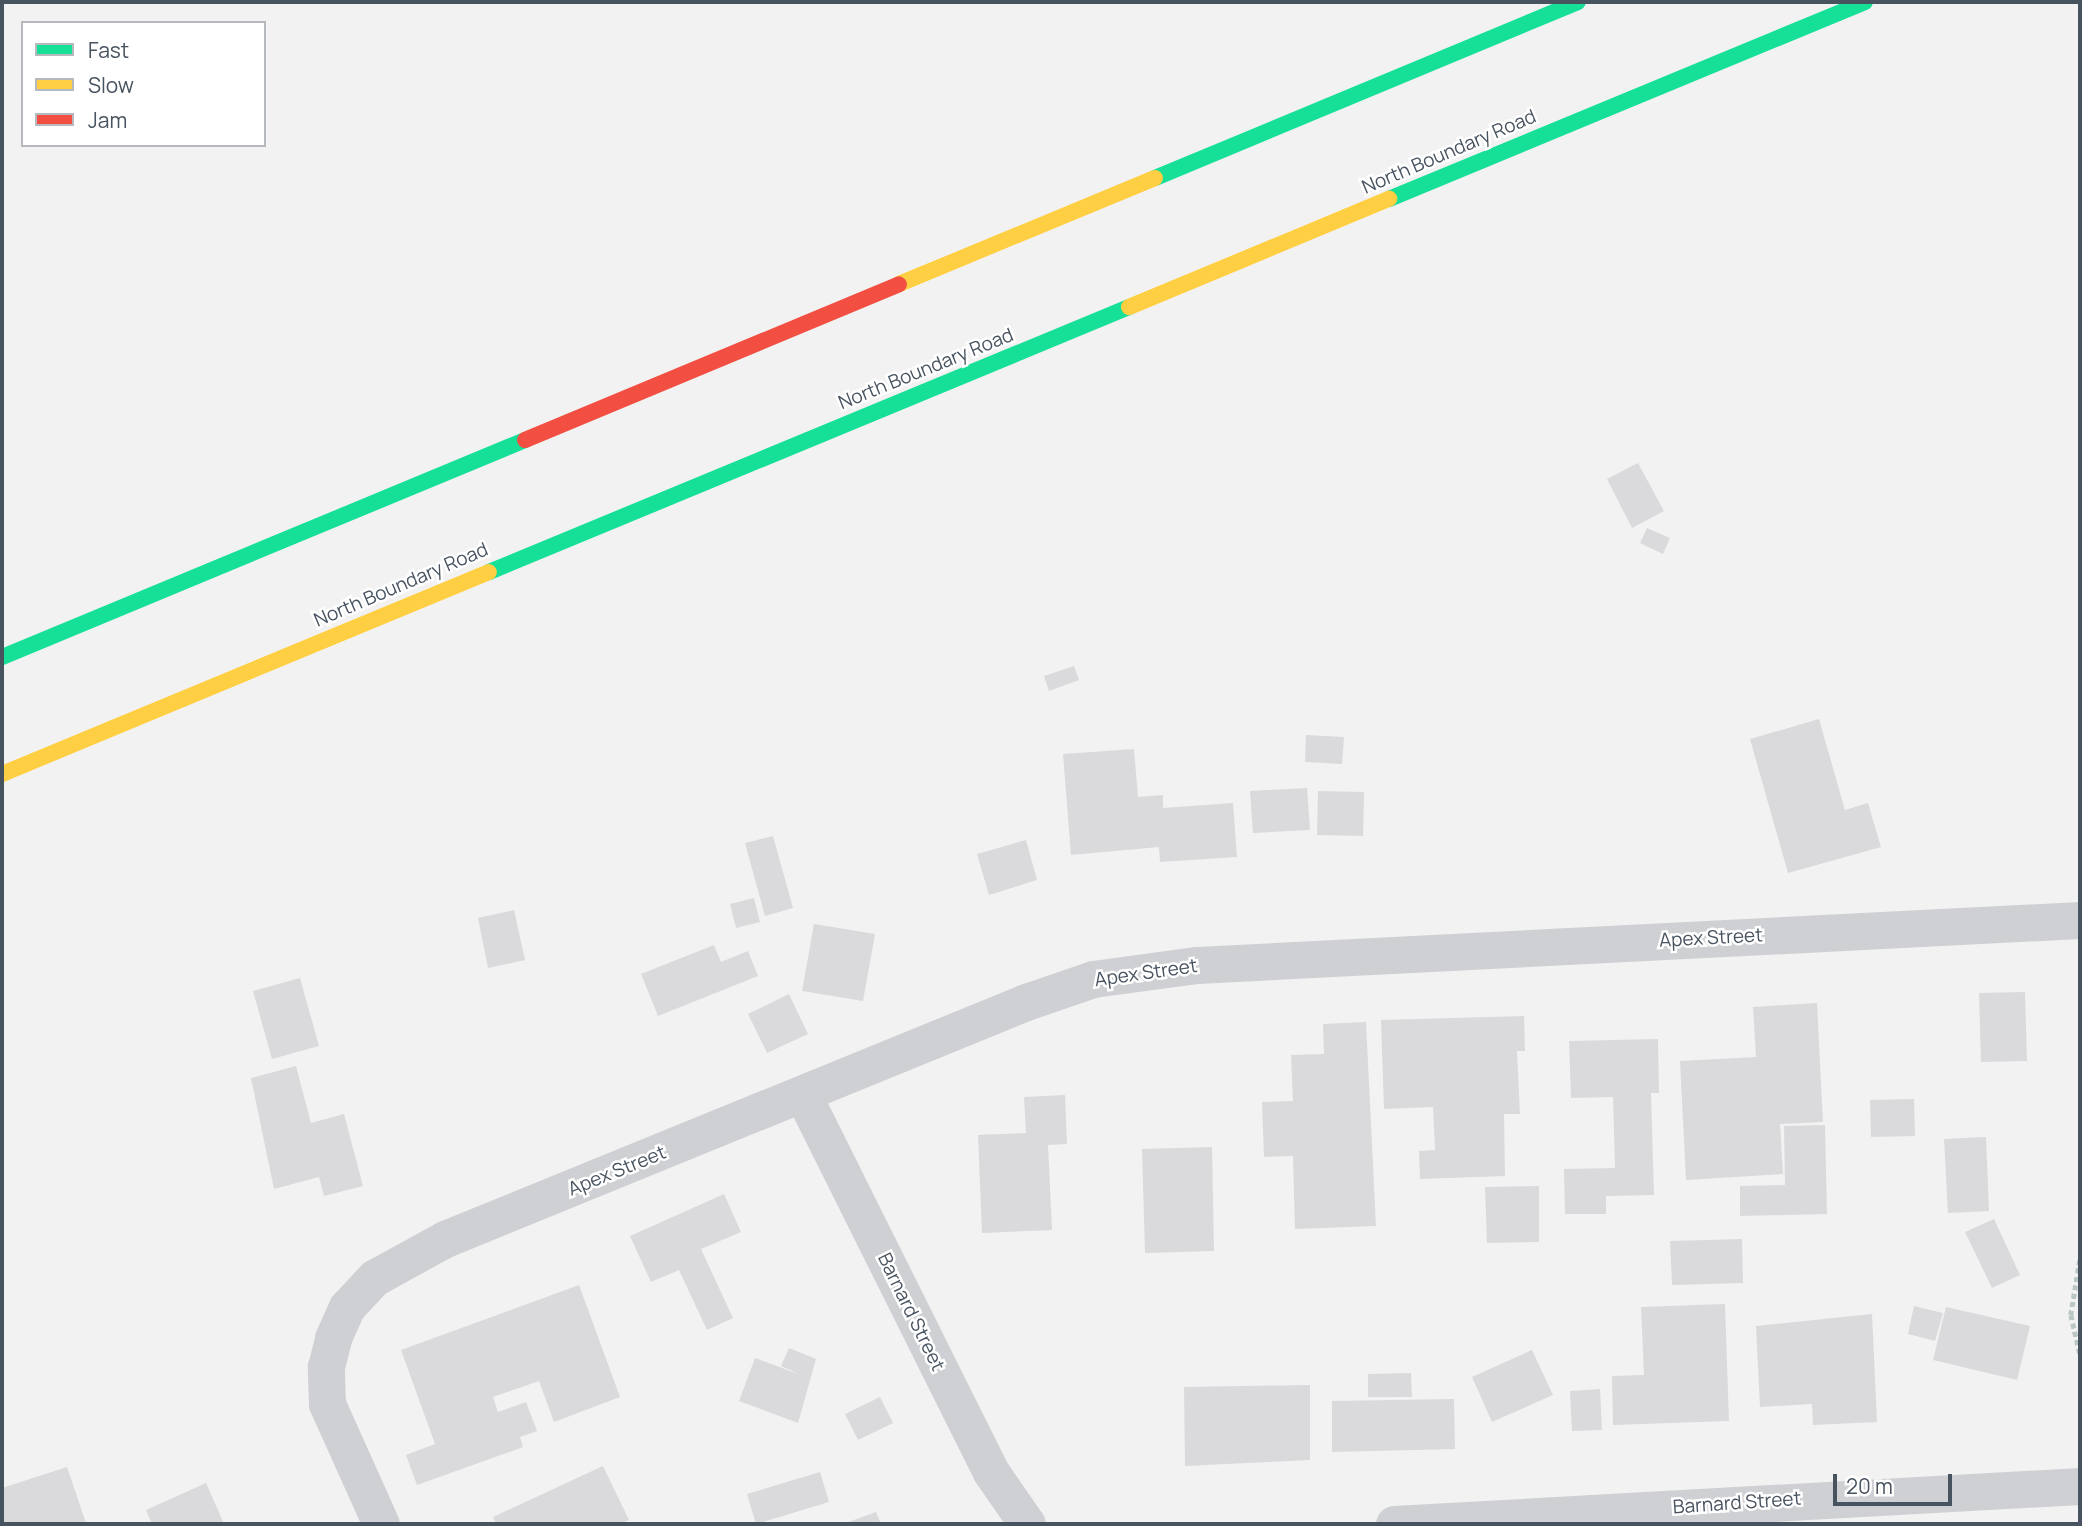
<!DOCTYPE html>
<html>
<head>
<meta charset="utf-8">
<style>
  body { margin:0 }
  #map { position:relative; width:2082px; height:1526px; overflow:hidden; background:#f3f2f2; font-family:Manrope,sans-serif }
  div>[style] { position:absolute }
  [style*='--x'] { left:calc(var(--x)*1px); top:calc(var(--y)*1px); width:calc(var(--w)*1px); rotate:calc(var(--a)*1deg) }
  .building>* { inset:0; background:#dadadc }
  .path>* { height:4.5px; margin-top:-2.25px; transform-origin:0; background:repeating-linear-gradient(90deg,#bac7c4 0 5px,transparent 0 8.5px) }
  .street>* { height:37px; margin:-18.5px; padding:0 18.5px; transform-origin:18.5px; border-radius:18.5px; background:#ced0d3 }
  .fast>* { height:16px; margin:-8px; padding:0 8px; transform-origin:8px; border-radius:8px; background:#16e098 }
  .slow>* { height:16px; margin:-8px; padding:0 8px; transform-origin:8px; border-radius:8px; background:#ffcf43 }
  .jam>* { height:16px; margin:-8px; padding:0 8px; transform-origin:8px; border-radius:8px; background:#f24e42 }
  span { translate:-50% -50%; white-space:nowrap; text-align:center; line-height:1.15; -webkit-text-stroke:5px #fff; paint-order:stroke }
  .street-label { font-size:19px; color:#485360 }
  .frame { position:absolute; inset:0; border:4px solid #485360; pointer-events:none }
  .legend { position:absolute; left:21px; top:21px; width:245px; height:126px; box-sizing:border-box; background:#fff; border:2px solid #b6babf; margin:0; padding:9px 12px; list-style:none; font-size:21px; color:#485360 }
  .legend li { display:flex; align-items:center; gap:14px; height:35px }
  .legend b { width:35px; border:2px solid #b6babf }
  .scale { position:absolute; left:1833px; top:1474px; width:119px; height:32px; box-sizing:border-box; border:4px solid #485360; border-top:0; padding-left:9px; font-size:21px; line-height:24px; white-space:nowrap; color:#485360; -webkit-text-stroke:5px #fff; paint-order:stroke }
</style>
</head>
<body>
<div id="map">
  <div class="building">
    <div style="clip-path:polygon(1638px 463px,1664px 511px,1632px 528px,1607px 479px)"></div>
    <div style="clip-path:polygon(1647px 528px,1670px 538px,1663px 554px,1640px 543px)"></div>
    <div style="clip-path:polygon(1074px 666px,1079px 680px,1049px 691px,1044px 676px)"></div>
    <div style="clip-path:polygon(1819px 719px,1845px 810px,1868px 803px,1881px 847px,1788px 873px,1750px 739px)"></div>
    <div style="clip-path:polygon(1306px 735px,1344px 737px,1342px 764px,1305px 762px)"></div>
    <div style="clip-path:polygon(1134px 749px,1138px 797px,1163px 795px,1163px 808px,1233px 803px,1237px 857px,1160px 862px,1159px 847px,1071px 855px,1063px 754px)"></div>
    <div style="clip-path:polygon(1307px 788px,1310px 830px,1253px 833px,1250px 791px)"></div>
    <div style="clip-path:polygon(1318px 791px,1364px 792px,1363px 836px,1317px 835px)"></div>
    <div style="clip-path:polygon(773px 836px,793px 908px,765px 916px,745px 843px)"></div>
    <div style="clip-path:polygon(1026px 840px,1037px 880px,989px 895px,977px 854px)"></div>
    <div style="clip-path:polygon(754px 898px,760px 922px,736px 928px,730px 904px)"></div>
    <div style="clip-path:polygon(514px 910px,525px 960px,488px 968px,478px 918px)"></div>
    <div style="clip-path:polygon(814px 924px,875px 934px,863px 1001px,802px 991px)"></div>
    <div style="clip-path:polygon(714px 945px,721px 962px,748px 951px,758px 976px,658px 1016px,641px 974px)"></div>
    <div style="clip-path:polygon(300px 978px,319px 1046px,272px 1059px,253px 991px)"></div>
    <div style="clip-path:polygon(2025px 992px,2027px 1061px,1981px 1062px,1979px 993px)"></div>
    <div style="clip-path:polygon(789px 994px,808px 1034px,767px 1053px,748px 1014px)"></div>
    <div style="clip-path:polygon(1817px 1003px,1823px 1122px,1780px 1124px,1783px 1174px,1686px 1180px,1680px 1061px,1756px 1057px,1753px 1007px)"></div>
    <div style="clip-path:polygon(1524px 1016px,1525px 1051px,1517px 1051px,1520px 1114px,1504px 1114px,1505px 1176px,1420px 1179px,1419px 1151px,1435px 1150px,1433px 1107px,1384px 1109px,1381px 1020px)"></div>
    <div style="clip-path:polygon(1366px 1022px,1376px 1226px,1295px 1229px,1293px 1156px,1264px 1157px,1262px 1102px,1293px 1101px,1291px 1055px,1324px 1054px,1323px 1024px)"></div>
    <div style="clip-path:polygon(1658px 1039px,1659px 1093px,1651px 1093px,1654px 1195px,1606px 1196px,1606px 1214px,1565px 1214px,1564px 1169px,1615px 1168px,1613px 1097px,1571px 1098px,1569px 1041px)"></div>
    <div style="clip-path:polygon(296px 1066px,311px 1123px,344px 1114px,363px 1186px,324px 1196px,319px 1177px,274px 1189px,251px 1078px)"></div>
    <div style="clip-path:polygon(1065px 1095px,1067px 1144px,1048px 1145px,1052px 1230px,982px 1233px,978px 1135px,1026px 1133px,1024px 1097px)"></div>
    <div style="clip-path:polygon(1914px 1099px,1915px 1136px,1871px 1137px,1870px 1100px)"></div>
    <div style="clip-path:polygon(1825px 1125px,1827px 1214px,1740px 1216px,1740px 1186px,1785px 1185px,1784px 1126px)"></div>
    <div style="clip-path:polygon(1986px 1137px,1989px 1211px,1948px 1213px,1944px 1139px)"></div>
    <div style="clip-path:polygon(1212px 1147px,1214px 1251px,1145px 1253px,1142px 1149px)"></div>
    <div style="clip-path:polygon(1539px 1186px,1539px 1242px,1487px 1243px,1485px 1187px)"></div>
    <div style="clip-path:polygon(724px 1194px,741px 1232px,701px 1249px,733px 1318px,707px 1330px,679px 1270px,651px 1282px,630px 1236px)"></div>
    <div style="clip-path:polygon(1994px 1219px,2020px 1275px,1992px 1288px,1965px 1232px)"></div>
    <div style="clip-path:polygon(1742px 1239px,1743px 1283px,1672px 1285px,1670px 1241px)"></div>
    <div style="clip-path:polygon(579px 1285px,620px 1397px,554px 1422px,539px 1381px,493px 1397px,498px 1412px,526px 1402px,537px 1431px,520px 1437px,523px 1447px,417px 1485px,406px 1455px,435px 1444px,401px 1350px)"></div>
    <div style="clip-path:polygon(1725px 1304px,1729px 1421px,1613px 1425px,1612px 1376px,1644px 1375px,1641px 1307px)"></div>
    <div style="clip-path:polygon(1914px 1306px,1943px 1313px,1935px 1341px,1908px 1334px)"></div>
    <div style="clip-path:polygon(1946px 1307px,2030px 1326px,2017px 1380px,1933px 1360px)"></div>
    <div style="clip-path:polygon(1872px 1314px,1877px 1422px,1813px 1425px,1812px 1404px,1760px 1407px,1756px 1326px)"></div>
    <div style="clip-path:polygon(789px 1348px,816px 1359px,798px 1423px,739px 1401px,755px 1358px,801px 1375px,781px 1366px)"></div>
    <div style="clip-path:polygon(1532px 1350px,1553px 1395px,1492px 1422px,1472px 1377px)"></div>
    <div style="clip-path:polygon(1411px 1373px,1412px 1397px,1368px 1397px,1368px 1374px)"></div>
    <div style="clip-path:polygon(1310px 1385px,1310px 1460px,1185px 1466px,1184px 1387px)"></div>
    <div style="clip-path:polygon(1600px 1389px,1602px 1430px,1572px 1431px,1570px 1391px)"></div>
    <div style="clip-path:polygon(880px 1397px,893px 1423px,858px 1440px,845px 1414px)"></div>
    <div style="clip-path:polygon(1454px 1399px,1455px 1449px,1332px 1452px,1332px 1401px)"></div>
    <div style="clip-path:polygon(603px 1466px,629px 1520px,619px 1524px,496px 1524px,493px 1517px)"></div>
    <div style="clip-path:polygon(67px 1467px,86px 1523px,2px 1524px,2px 1488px)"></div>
    <div style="clip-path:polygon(820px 1472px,829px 1502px,756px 1524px,747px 1494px)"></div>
    <div style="clip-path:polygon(206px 1483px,224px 1524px,152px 1524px,146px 1510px)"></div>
    <div style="clip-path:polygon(876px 1512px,881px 1524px,843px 1524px)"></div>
  </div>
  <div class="path">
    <div style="--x:2080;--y:1260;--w:56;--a:99.3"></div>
    <div style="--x:2071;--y:1315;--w:40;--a:77"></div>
  </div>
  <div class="street">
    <div style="--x:803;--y:1095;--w:421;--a:63.5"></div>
    <div style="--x:991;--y:1472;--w:63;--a:55.3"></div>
    <div style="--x:381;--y:1524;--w:132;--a:-114.2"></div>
    <div style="--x:327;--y:1404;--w:37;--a:-92"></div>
    <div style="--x:326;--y:1367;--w:30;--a:-76"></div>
    <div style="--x:333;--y:1338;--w:34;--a:-66"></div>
    <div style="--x:347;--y:1307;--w:40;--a:-47"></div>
    <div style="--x:374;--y:1278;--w:81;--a:-28.8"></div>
    <div style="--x:445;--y:1239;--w:627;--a:-22.19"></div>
    <div style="--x:1026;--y:1002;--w:71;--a:-18.9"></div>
    <div style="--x:1093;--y:979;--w:105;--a:-7.7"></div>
    <div style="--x:1197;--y:965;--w:884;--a:-2.92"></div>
    <div style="--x:1394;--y:1524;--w:687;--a:-3.17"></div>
  </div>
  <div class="fast">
    <div style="--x:1155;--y:178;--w:458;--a:-22.6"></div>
    <div style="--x:1389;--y:199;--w:515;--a:-22.48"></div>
    <div style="--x:489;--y:572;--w:693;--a:-22.49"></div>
    <div style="--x:2;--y:657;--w:566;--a:-22.53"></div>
  </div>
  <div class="slow">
    <div style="--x:899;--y:284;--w:277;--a:-22.5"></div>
    <div style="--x:1129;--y:307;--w:282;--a:-22.6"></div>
    <div style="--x:2;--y:774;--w:527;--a:-22.53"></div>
  </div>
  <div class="jam">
    <div style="--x:525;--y:440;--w:405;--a:-22.6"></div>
  </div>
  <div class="street-label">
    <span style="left:1449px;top:152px;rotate:-23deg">North Boundary Road</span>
    <span style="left:926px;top:369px;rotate:-22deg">North Boundary Road</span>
    <span style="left:401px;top:585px;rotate:-23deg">North Boundary Road</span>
    <span style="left:1711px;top:938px;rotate:-3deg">Apex Street</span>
    <span style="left:1146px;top:973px;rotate:-8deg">Apex Street</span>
    <span style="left:617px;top:1171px;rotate:-22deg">Apex Street</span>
    <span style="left:911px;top:1312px;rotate:64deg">Barnard Street</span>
    <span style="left:1737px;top:1503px;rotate:-4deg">Barnard Street</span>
  </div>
  <div class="frame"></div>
  <ul class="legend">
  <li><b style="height:9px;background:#16e098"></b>Fast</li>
  <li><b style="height:9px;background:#ffcf43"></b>Slow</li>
  <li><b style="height:9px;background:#f24e42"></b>Jam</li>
  </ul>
  <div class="scale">20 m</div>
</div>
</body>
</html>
